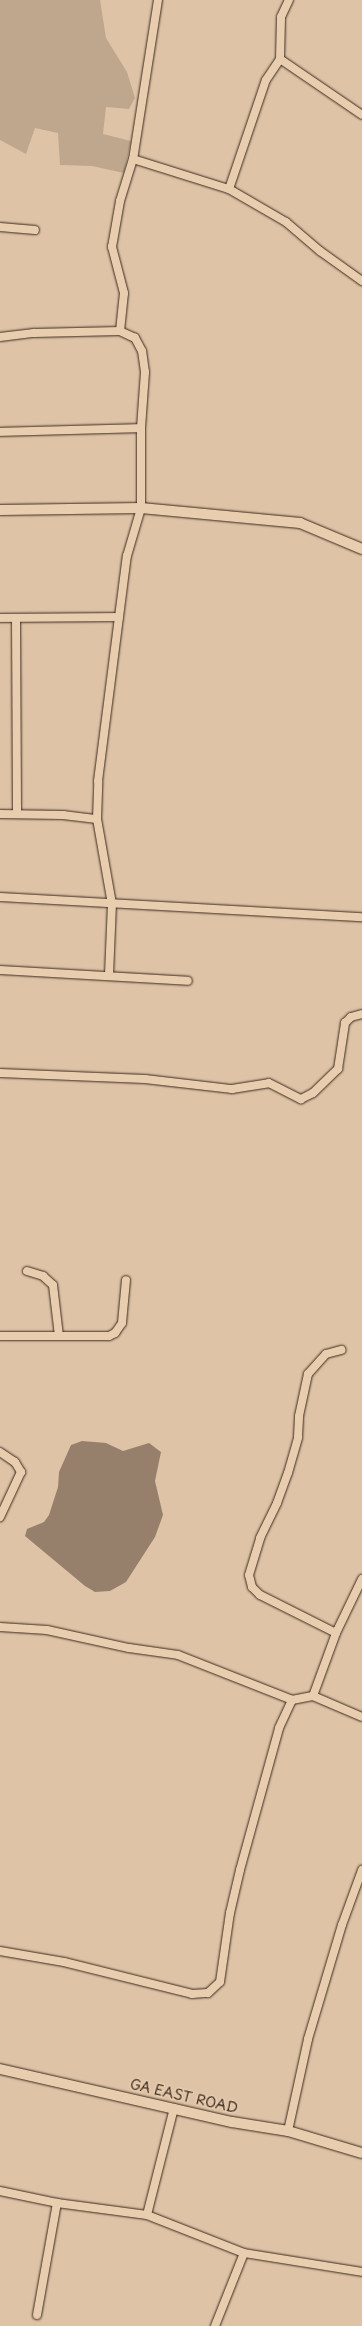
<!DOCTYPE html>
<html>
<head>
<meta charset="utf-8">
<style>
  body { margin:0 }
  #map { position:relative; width:362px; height:2326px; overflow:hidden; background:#dec3a6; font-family:"Playpen Sans",sans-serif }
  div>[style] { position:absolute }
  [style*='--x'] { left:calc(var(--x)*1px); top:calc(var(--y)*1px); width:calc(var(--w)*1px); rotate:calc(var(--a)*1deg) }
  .green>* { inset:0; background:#bfa78d }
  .water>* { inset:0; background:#97806b }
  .roads { filter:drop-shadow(0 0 1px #3b2a1e) drop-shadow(0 0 1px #3b2a1e) }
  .minor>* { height:8px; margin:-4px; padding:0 4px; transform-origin:4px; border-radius:4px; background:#e8cdaf }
  .tertiary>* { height:10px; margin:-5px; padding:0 5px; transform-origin:5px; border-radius:5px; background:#e8cdaf }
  span { translate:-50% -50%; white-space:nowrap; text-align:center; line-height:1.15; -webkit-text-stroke:3px #e8cdaf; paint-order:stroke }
  .street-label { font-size:14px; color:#3b2a1e }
</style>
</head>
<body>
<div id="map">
  <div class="green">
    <div style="clip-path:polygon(0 0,100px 0,106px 38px,127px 72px,135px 98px,129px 109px,106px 107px,103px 134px,131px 141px,124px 173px,92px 166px,60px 165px,58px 133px,35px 128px,26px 154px,0 140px)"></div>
  </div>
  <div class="water">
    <div style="clip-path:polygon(82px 1441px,106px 1443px,123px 1451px,149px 1443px,161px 1452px,155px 1481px,163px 1515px,155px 1537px,126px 1582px,110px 1591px,95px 1592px,85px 1586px,25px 1536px,27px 1529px,44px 1522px,49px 1515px,58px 1487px,59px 1472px,71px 1445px)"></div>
  </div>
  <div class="roads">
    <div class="minor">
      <div style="--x:158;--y:0;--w:161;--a:98.9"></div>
      <div style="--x:133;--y:159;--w:101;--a:17.4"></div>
      <div style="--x:229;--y:189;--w:66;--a:30.1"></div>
      <div style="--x:286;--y:222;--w:45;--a:40.5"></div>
      <div style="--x:320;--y:251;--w:52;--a:35.5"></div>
      <div style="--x:280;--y:59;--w:99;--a:34.3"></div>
      <div style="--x:229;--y:189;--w:115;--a:-71.3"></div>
      <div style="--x:266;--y:80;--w:25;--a:-56"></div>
      <div style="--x:280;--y:59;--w:42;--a:-88.6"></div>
      <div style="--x:281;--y:17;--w:19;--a:-65"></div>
      <div style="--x:0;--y:227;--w:35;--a:5"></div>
      <div style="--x:0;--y:337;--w:34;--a:-7"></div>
      <div style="--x:34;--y:333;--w:86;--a:-1.3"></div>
      <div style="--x:0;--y:432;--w:141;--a:-1.6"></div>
      <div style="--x:0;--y:618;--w:119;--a:-0.5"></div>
      <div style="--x:16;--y:618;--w:196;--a:89.7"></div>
      <div style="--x:0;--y:814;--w:63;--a:0.9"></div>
      <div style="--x:63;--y:815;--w:34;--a:7"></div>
      <div style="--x:0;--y:897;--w:363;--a:3.2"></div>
      <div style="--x:0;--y:970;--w:188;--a:3.3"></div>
      <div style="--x:109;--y:975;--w:71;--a:-87.6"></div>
      <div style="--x:112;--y:904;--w:86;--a:-100"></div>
      <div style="--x:97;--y:819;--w:38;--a:-88"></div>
      <div style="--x:98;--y:781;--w:227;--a:-82.7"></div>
      <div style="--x:127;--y:556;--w:50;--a:-73.7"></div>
      <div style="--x:141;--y:508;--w:80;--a:-90"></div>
      <div style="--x:141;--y:428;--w:56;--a:-85.9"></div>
      <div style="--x:145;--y:372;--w:21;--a:-98"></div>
      <div style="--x:142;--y:351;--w:15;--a:-118"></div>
      <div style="--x:135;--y:338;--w:17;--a:-155"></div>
      <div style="--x:120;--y:331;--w:38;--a:-84"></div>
      <div style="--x:124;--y:293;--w:48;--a:-104.6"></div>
      <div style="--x:112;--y:247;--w:47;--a:-80.1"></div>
      <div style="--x:120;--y:201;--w:44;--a:-72.8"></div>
      <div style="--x:0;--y:1073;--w:145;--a:2.4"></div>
      <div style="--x:145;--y:1079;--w:88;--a:6.6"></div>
      <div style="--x:232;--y:1089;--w:37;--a:-9"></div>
      <div style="--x:269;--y:1083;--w:36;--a:27"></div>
      <div style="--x:301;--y:1099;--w:13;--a:-27"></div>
      <div style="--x:313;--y:1093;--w:35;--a:-44"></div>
      <div style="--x:338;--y:1069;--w:47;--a:-81.3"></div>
      <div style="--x:345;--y:1023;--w:8;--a:-45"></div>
      <div style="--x:351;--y:1017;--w:11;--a:-15"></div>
      <div style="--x:27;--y:1271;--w:17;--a:17"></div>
      <div style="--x:43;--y:1276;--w:13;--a:42"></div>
      <div style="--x:53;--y:1285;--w:51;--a:83.3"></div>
      <div style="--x:0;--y:1336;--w:109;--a:0"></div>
      <div style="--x:109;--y:1336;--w:7;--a:-27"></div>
      <div style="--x:115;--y:1333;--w:12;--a:-55"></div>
      <div style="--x:122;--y:1323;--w:43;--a:-84.7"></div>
      <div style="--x:0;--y:1452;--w:18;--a:34"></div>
      <div style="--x:15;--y:1462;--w:12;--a:59"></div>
      <div style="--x:21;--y:1472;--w:50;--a:115"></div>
      <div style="--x:0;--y:1627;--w:47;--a:3.7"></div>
      <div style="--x:47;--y:1630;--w:84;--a:12.4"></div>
      <div style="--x:129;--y:1648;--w:49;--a:8.1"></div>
      <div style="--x:178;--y:1655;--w:123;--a:21.5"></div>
      <div style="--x:292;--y:1700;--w:21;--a:-11"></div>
      <div style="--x:313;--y:1696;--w:53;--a:23.2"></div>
      <div style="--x:336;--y:1633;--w:85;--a:-153.4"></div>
      <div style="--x:260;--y:1595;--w:11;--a:-135"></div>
      <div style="--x:252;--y:1587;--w:12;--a:-104"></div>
      <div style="--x:249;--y:1575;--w:39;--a:-73"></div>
      <div style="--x:260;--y:1538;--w:39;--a:-64"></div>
      <div style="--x:277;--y:1503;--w:32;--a:-70"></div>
      <div style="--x:288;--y:1473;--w:37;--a:-74"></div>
      <div style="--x:298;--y:1437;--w:21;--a:-87"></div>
      <div style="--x:299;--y:1416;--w:43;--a:-77.9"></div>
      <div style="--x:308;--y:1374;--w:27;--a:-48"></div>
      <div style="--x:326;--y:1354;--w:16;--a:-15"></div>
      <div style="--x:313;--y:1696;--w:67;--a:-69.9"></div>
      <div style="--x:336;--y:1633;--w:60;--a:-64.3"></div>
      <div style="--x:0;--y:1951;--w:65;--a:9.8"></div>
      <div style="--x:64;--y:1962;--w:132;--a:14"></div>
      <div style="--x:192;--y:1994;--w:16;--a:-4"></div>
      <div style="--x:208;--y:1993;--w:16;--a:-43"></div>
      <div style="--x:220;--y:1982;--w:70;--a:-81.8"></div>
      <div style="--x:230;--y:1913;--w:44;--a:-76.9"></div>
      <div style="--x:240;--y:1870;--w:147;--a:-74.6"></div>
      <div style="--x:279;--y:1728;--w:31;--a:-65"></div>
      <div style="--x:174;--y:2108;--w:110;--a:104.2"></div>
      <div style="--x:147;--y:2215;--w:104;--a:21.4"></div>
      <div style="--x:244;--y:2253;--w:79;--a:111.7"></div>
      <div style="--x:288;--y:2131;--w:94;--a:-77.7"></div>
      <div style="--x:308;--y:2039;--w:119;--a:-73.4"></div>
      <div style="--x:342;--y:1925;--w:59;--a:-70"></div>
      <div style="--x:0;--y:2191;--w:58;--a:11.9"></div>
      <div style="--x:57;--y:2203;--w:91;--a:7.6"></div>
      <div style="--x:244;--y:2253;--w:120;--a:9.1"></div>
      <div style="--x:37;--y:2315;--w:114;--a:-79.9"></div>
    </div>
    <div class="tertiary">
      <div style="--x:0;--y:510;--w:141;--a:-0.8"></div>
      <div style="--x:141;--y:508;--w:160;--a:5.4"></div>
      <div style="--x:300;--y:523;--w:67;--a:22.8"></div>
      <div style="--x:0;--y:2069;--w:238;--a:12.9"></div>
      <div style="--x:232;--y:2122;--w:57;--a:9.1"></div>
      <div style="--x:288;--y:2131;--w:77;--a:16.6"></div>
    </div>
  </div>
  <div class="street-label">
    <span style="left:184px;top:2096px;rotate:13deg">GA EAST ROAD</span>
  </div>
</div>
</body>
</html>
